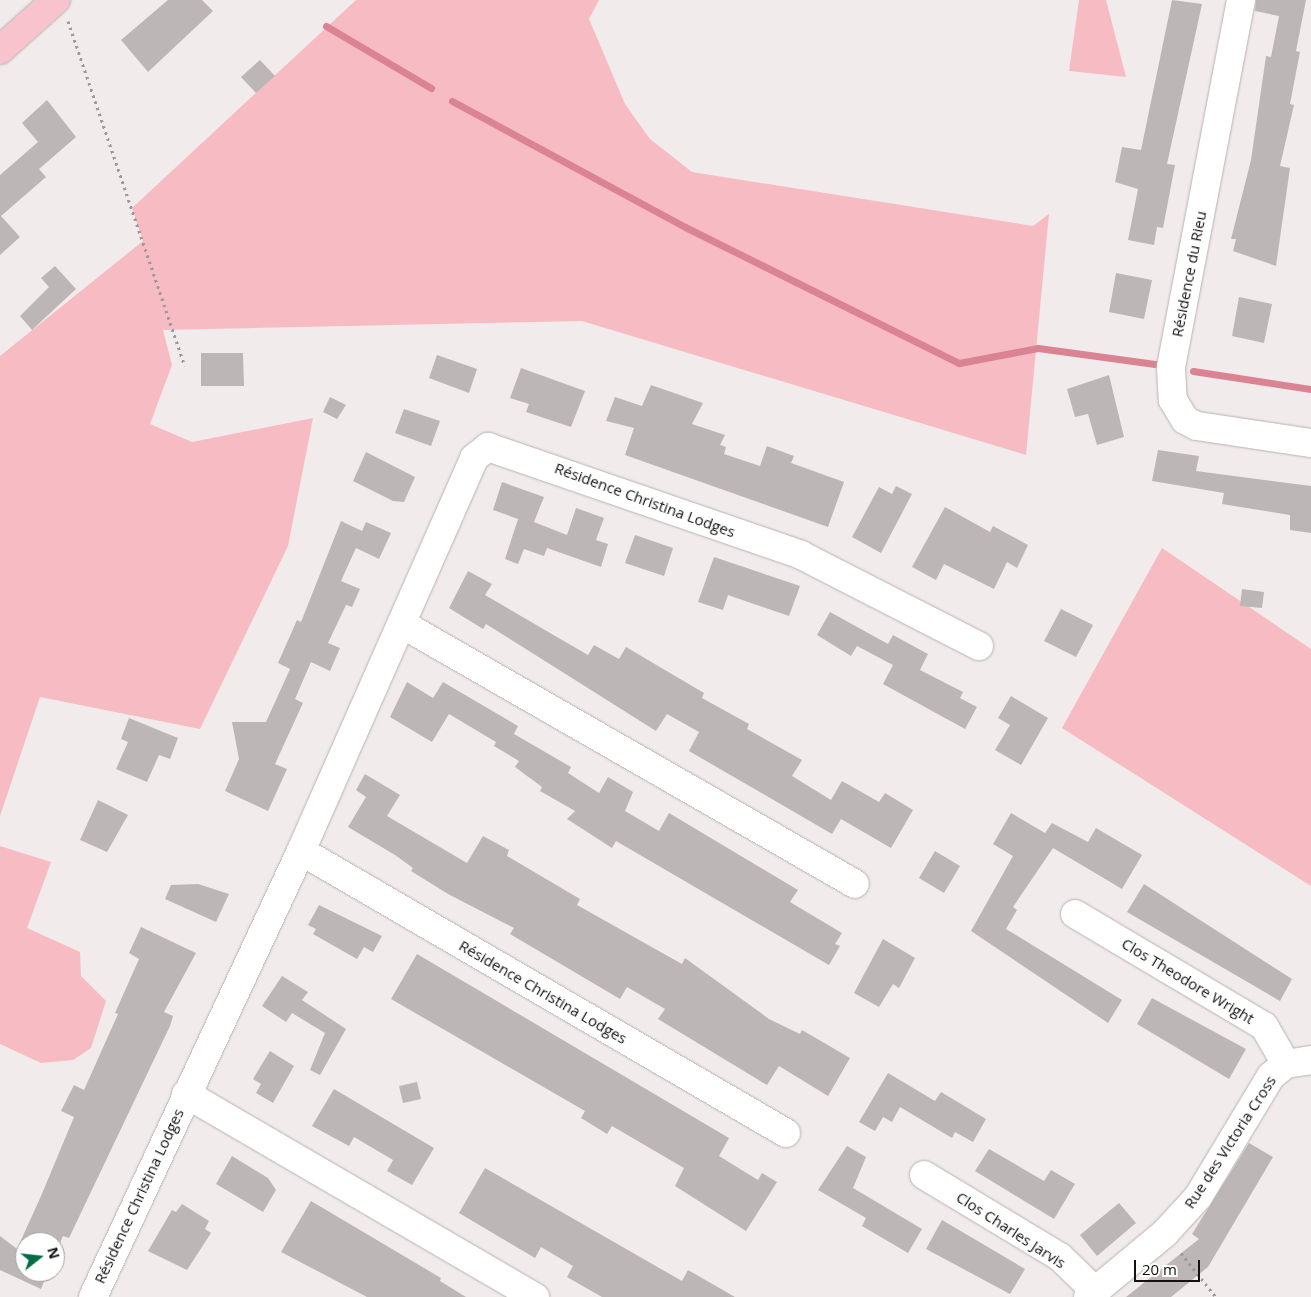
<!DOCTYPE html>
<html>
<head>
<meta charset="utf-8">
<style>
  body { margin:0 }
  #map { position:relative; width:1311px; height:1297px; overflow:hidden; background:#f2ebec; font-family:"Open Sans",sans-serif }
  div>[style] { position:absolute }
  [style*='--x'] { left:calc(var(--x)*1px); top:calc(var(--y)*1px); width:calc(var(--w)*1px); rotate:calc(var(--a)*1deg) }
  .green>* { inset:0; background:#f7bbc4 }
  .stream>* { height:7px; margin:-3.5px; padding:0 3.5px; transform-origin:3.5px; border-radius:3.5px; background:#da8393 }
  .building>* { inset:0; background:#bdb6b7 }
  .path>* { height:3px; margin-top:-1.5px; transform-origin:0; background:repeating-linear-gradient(90deg,#9d9899 0 2.5px,transparent 0 6.5px) }
  .roads { filter:drop-shadow(0 0 1px #b8b1b2) drop-shadow(0 0 1px #b8b1b2) }
  .minor>* { height:28px; margin:-14px; padding:0 14px; transform-origin:14px; border-radius:14px; background:#fff }
  .major>* { height:28px; margin:-14px; padding:0 14px; transform-origin:14px; border-radius:14px; background:#f8c3cc }
  span { translate:-50% -50%; white-space:nowrap; text-align:center; line-height:1.15; -webkit-text-stroke:4.5px #fff; paint-order:stroke }
  .street-label { font-size:15px; color:#131111 }
  .north { position:absolute; left:15px; top:1232px; width:50px; height:50px; box-sizing:border-box; background:#fff; border:1px solid #a1a0a0; border-radius:50%; rotate:74deg; font-size:14px; font-weight:700; line-height:20px; text-align:center; color:#131111 }
  .north::after { content:''; display:block; margin:auto; width:18px; height:22px; background:#026d44; clip-path:polygon(50% 0,100% 100%,50% 72%,0 100%) }
  .scale { position:absolute; left:1134px; top:1260px; width:66px; height:22px; box-sizing:border-box; border:2px solid #131111; border-top:0; padding-left:6px; font-size:15px; line-height:18px; white-space:nowrap; color:#131111; -webkit-text-stroke:4px #fff; paint-order:stroke }
</style>
</head>
<body>
<div id="map">
  <div class="green">
    <div style="clip-path:polygon(356px 0,599px 0,589px 19px,625px 104px,650px 139px,692px 172px,1033px 226px,1049px 214px,1026px 455px,582px 321px,163px 330px,172px 365px,150px 424px,192px 442px,313px 418px,288px 546px,200px 729px,40px 697px,0 816px,0 356px,143px 241px,132px 208px)"></div>
    <div style="clip-path:polygon(1079px 0,1106px 0,1126px 77px,1069px 71px)"></div>
    <div style="clip-path:polygon(1162px 548px,1311px 649px,1311px 886px,1062px 728px)"></div>
    <div style="clip-path:polygon(0 846px,51px 862px,27px 928px,80px 952px,81px 976px,106px 1001px,91px 1048px,73px 1060px,41px 1063px,0 1044px)"></div>
  </div>
  <div class="stream">
    <div style="--x:326;--y:26;--w:122;--a:30.6"></div>
    <div style="--x:452;--y:101;--w:265;--a:28.4"></div>
    <div style="--x:685;--y:227;--w:306;--a:26.4"></div>
    <div style="--x:959;--y:363;--w:80;--a:-10.8"></div>
    <div style="--x:1038;--y:348;--w:118;--a:7.8"></div>
    <div style="--x:1193;--y:371;--w:119;--a:8.7"></div>
  </div>
  <div class="building">
    <div style="clip-path:polygon(168px 0,202px 0,213px 11px,148px 72px,121px 40px)"></div>
    <div style="clip-path:polygon(1172px 0,1202px 4px,1167px 164px,1175px 165px,1163px 228px,1157px 227px,1154px 245px,1128px 240px,1138px 189px,1115px 182px,1122px 147px,1141px 150px)"></div>
    <div style="clip-path:polygon(1256px 0,1306px 0,1296px 51px,1300px 52px,1290px 104px,1294px 105px,1280px 166px,1290px 168px,1276px 266px,1233px 251px,1236px 239px,1231px 239px,1251px 160px,1266px 56px,1271px 57px,1279px 16px,1255px 11px)"></div>
    <div style="clip-path:polygon(260px 60px,275px 76px,256px 93px,241px 77px)"></div>
    <div style="clip-path:polygon(47px 100px,76px 137px,39px 169px,46px 177px,1px 216px,20px 237px,0 255px,0 175px,38px 142px,22px 123px)"></div>
    <div style="clip-path:polygon(55px 266px,76px 289px,32px 330px,20px 316px,49px 287px,41px 278px)"></div>
    <div style="clip-path:polygon(1116px 273px,1152px 280px,1144px 319px,1109px 312px)"></div>
    <div style="clip-path:polygon(1239px 297px,1272px 304px,1264px 343px,1232px 336px)"></div>
    <div style="clip-path:polygon(201px 353px,243px 353px,244px 386px,201px 386px)"></div>
    <div style="clip-path:polygon(437px 355px,477px 369px,469px 393px,429px 378px)"></div>
    <div style="clip-path:polygon(521px 368px,585px 391px,571px 427px,526px 412px,529px 404px,510px 398px)"></div>
    <div style="clip-path:polygon(1109px 375px,1124px 437px,1097px 445px,1088px 414px,1075px 417px,1067px 389px)"></div>
    <div style="clip-path:polygon(651px 385px,703px 403px,692px 424px,725px 435px,720px 445px,726px 447px,724px 454px,760px 466px,767px 446px,794px 456px,791px 463px,844px 482px,828px 527px,625px 455px,634px 428px,606px 421px,615px 397px,642px 406px)"></div>
    <div style="clip-path:polygon(330px 397px,346px 405px,337px 419px,323px 412px)"></div>
    <div style="clip-path:polygon(404px 409px,440px 421px,431px 446px,395px 433px)"></div>
    <div style="clip-path:polygon(1158px 450px,1199px 456px,1196px 471px,1311px 486px,1311px 533px,1290px 530px,1290px 515px,1222px 504px,1224px 493px,1152px 481px)"></div>
    <div style="clip-path:polygon(366px 452px,415px 477px,404px 502px,393px 501px,353px 481px)"></div>
    <div style="clip-path:polygon(502px 482px,544px 497px,534px 522px,567px 535px,576px 508px,604px 518px,596px 540px,608px 544px,601px 567px,547px 548px,544px 556px,524px 549px,518px 564px,505px 559px,518px 519px,493px 510px)"></div>
    <div style="clip-path:polygon(896px 486px,912px 494px,881px 553px,852px 537px,879px 487px,892px 494px)"></div>
    <div style="clip-path:polygon(945px 507px,990px 532px,993px 526px,1028px 545px,1017px 568px,1007px 562px,994px 589px,944px 564px,936px 580px,912px 567px)"></div>
    <div style="clip-path:polygon(341px 521px,362px 531px,366px 522px,391px 533px,379px 559px,356px 548px,341px 581px,360px 589px,352px 607px,346px 605px,328px 643px,340px 648px,330px 671px,311px 662px,295px 699px,303px 703px,275px 764px,287px 769px,268px 811px,225px 791px,239px 759px,232px 722px,266px 722px,290px 669px,278px 663px,297px 620px,301px 622px)"></div>
    <div style="clip-path:polygon(635px 535px,673px 548px,664px 576px,625px 563px)"></div>
    <div style="clip-path:polygon(714px 557px,800px 586px,789px 616px,728px 595px,723px 610px,698px 602px)"></div>
    <div style="clip-path:polygon(468px 571px,492px 584px,485px 595px,588px 655px,594px 645px,619px 659px,626px 647px,704px 693px,702px 698px,749px 724px,747px 729px,802px 760px,792px 776px,831px 800px,842px 781px,879px 802px,885px 793px,913px 810px,891px 848px,841px 819px,832px 834px,689px 751px,699px 732px,667px 714px,656px 731px,486px 624px,483px 629px,449px 608px)"></div>
    <div style="clip-path:polygon(1242px 589px,1264px 592px,1262px 608px,1240px 606px)"></div>
    <div style="clip-path:polygon(1061px 609px,1093px 625px,1076px 657px,1044px 641px)"></div>
    <div style="clip-path:polygon(830px 612px,888px 644px,893px 635px,928px 654px,920px 670px,963px 692px,960px 698px,977px 707px,965px 729px,883px 684px,893px 665px,857px 646px,851px 656px,817px 635px)"></div>
    <div style="clip-path:polygon(407px 682px,433px 698px,443px 682px,518px 726px,514px 734px,571px 767px,568px 773px,599px 793px,608px 777px,633px 792px,625px 811px,659px 831px,669px 813px,798px 890px,790px 902px,842px 933px,835px 944px,840px 946px,829px 965px,616px 841px,612px 848px,567px 819px,575px 811px,540px 791px,542px 787px,515px 767px,519px 761px,494px 746px,496px 742px,449px 714px,432px 742px,390px 717px)"></div>
    <div style="clip-path:polygon(1011px 696px,1048px 718px,1021px 765px,995px 750px,1010px 725px,998px 718px)"></div>
    <div style="clip-path:polygon(129px 718px,178px 738px,170px 759px,159px 755px,147px 782px,116px 769px,128px 742px,121px 739px)"></div>
    <div style="clip-path:polygon(365px 774px,400px 795px,387px 816px,467px 863px,483px 836px,509px 850px,507px 856px,580px 899px,577px 905px,682px 964px,685px 958px,769px 1019px,800px 1034px,802px 1030px,850px 1058px,828px 1096px,779px 1066px,767px 1085px,658px 1019px,665px 1009px,627px 987px,620px 999px,510px 934px,514px 928px,448px 894px,411px 871px,413px 868px,395px 855px,348px 827px,366px 797px,356px 790px)"></div>
    <div style="clip-path:polygon(98px 800px,128px 815px,107px 852px,80px 840px)"></div>
    <div style="clip-path:polygon(1011px 813px,1045px 833px,1052px 823px,1088px 842px,1096px 828px,1142px 855px,1122px 889px,1053px 848px,1013px 907px,1017px 910px,1006px 929px,1122px 1000px,1108px 1023px,971px 931px,1013px 856px,993px 844px)"></div>
    <div style="clip-path:polygon(935px 851px,960px 866px,944px 893px,919px 878px)"></div>
    <div style="clip-path:polygon(198px 884px,229px 894px,216px 922px,165px 899px,171px 885px)"></div>
    <div style="clip-path:polygon(1144px 884px,1292px 979px,1280px 1001px,1127px 912px)"></div>
    <div style="clip-path:polygon(319px 905px,382px 936px,373px 952px,364px 947px,357px 959px,313px 934px,316px 929px,308px 925px)"></div>
    <div style="clip-path:polygon(141px 927px,196px 953px,164px 1012px,173px 1016px,170px 1026px,69px 1238px,63px 1236px,55px 1255px,55px 1242px,25px 1242px,25px 1272px,48px 1272px,41px 1289px,0 1270px,0 1236px,17px 1249px,41px 1196px,74px 1117px,61px 1111px,74px 1085px,84px 1090px,118px 1014px,115px 1013px,139px 959px,129px 953px)"></div>
    <div style="clip-path:polygon(883px 939px,915px 958px,899px 988px,893px 984px,879px 1007px,854px 993px)"></div>
    <div style="clip-path:polygon(417px 954px,729px 1138px,719px 1156px,758px 1180px,762px 1173px,777px 1182px,746px 1231px,675px 1186px,684px 1168px,612px 1126px,607px 1134px,581px 1118px,585px 1111px,391px 999px)"></div>
    <div style="clip-path:polygon(282px 976px,308px 992px,302px 1000px,346px 1029px,320px 1075px,310px 1070px,325px 1033px,292px 1013px,286px 1022px,262px 1006px)"></div>
    <div style="clip-path:polygon(1152px 998px,1246px 1049px,1229px 1079px,1137px 1024px)"></div>
    <div style="clip-path:polygon(270px 1051px,294px 1066px,273px 1103px,256px 1093px,261px 1084px,253px 1079px)"></div>
    <div style="clip-path:polygon(888px 1073px,935px 1101px,941px 1092px,986px 1119px,973px 1142px,955px 1132px,952px 1138px,900px 1107px,892px 1122px,883px 1117px,875px 1131px,859px 1122px)"></div>
    <div style="clip-path:polygon(417px 1082px,421px 1099px,403px 1103px,399px 1086px)"></div>
    <div style="clip-path:polygon(334px 1089px,434px 1148px,412px 1185px,387px 1171px,393px 1160px,354px 1137px,349px 1146px,312px 1126px)"></div>
    <div style="clip-path:polygon(1249px 1143px,1273px 1157px,1208px 1267px,1171px 1297px,1126px 1297px,1199px 1239px,1192px 1234px)"></div>
    <div style="clip-path:polygon(847px 1146px,866px 1157px,853px 1188px,922px 1229px,908px 1253px,862px 1226px,866px 1218px,818px 1190px)"></div>
    <div style="clip-path:polygon(989px 1149px,1044px 1181px,1051px 1170px,1075px 1184px,1054px 1219px,975px 1171px)"></div>
    <div style="clip-path:polygon(232px 1156px,268px 1178px,276px 1190px,263px 1212px,216px 1184px)"></div>
    <div style="clip-path:polygon(485px 1168px,682px 1281px,688px 1270px,735px 1297px,602px 1297px,567px 1277px,573px 1266px,541px 1247px,535px 1258px,459px 1213px)"></div>
    <div style="clip-path:polygon(311px 1201px,441px 1278px,440px 1281px,466px 1297px,367px 1297px,281px 1252px)"></div>
    <div style="clip-path:polygon(1119px 1203px,1136px 1223px,1097px 1256px,1080px 1235px)"></div>
    <div style="clip-path:polygon(182px 1204px,209px 1221px,205px 1229px,211px 1233px,187px 1270px,148px 1251px,172px 1210px,176px 1212px)"></div>
    <div style="clip-path:polygon(942px 1220px,1025px 1269px,1010px 1294px,926px 1249px)"></div>
  </div>
  <div class="path">
    <div style="--x:68;--y:21;--w:364;--a:71.3"></div>
    <div style="--x:1181;--y:1253;--w:56;--a:51.5"></div>
  </div>
  <div class="roads">
    <div class="minor">
      <div style="--x:1241;--y:0;--w:374;--a:100.8"></div>
      <div style="--x:1171;--y:367;--w:33;--a:87"></div>
      <div style="--x:1173;--y:400;--w:23;--a:59"></div>
      <div style="--x:1185;--y:420;--w:13;--a:27"></div>
      <div style="--x:1197;--y:426;--w:115;--a:8.5"></div>
      <div style="--x:402;--y:624;--w:522;--a:29.85"></div>
      <div style="--x:301;--y:851;--w:561;--a:30.18"></div>
      <div style="--x:1075;--y:914;--w:220;--a:30.7"></div>
      <div style="--x:1264;--y:1026;--w:44;--a:59.9"></div>
      <div style="--x:186;--y:1094;--w:404;--a:30.2"></div>
      <div style="--x:924;--y:1175;--w:159;--a:31.1"></div>
      <div style="--x:1060;--y:1257;--w:47;--a:44.1"></div>
      <div style="--x:93;--y:1297;--w:492;--a:-65"></div>
      <div style="--x:301;--y:851;--w:429;--a:-66.2"></div>
      <div style="--x:474;--y:458;--w:18;--a:-38"></div>
      <div style="--x:488;--y:447;--w:331;--a:19"></div>
      <div style="--x:801;--y:555;--w:200;--a:27.1"></div>
      <div style="--x:1088;--y:1297;--w:100;--a:-39.7"></div>
      <div style="--x:1165;--y:1233;--w:49;--a:-47.5"></div>
      <div style="--x:1198;--y:1197;--w:141;--a:-58.9"></div>
      <div style="--x:1271;--y:1076;--w:19;--a:-39"></div>
      <div style="--x:1286;--y:1064;--w:25;--a:-9"></div>
    </div>
    <div class="major">
      <div style="--x:0;--y:50;--w:75;--a:-41.8"></div>
    </div>
  </div>
  <div class="street-label">
    <span style="left:1189px;top:274px;rotate:-79deg">Résidence du Rieu</span>
    <span style="left:645px;top:500px;rotate:20deg">Résidence Christina Lodges</span>
    <span style="left:1188px;top:981px;rotate:31deg">Clos Theodore Wright</span>
    <span style="left:543px;top:992px;rotate:30deg">Résidence Christina Lodges</span>
    <span style="left:1230px;top:1142px;rotate:-57deg">Rue des Victoria Cross</span>
    <span style="left:139px;top:1196px;rotate:-65deg">Résidence Christina Lodges</span>
    <span style="left:1011px;top:1230px;rotate:33deg">Clos Charles Jarvis</span>
  </div>
  <div class="north">N</div>
  <div class="scale">20 m</div>
</div>
</body>
</html>
